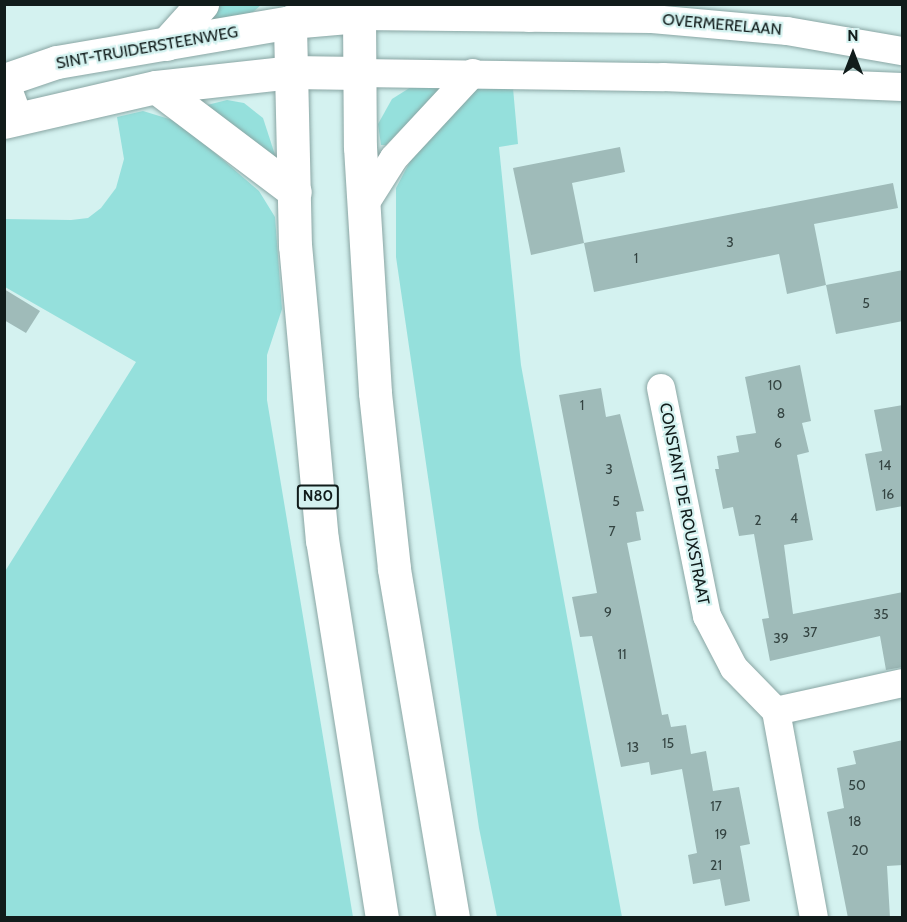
<!DOCTYPE html>
<html>
<head>
<meta charset="utf-8">
<style>
  body { margin:0 }
  #map { position:relative; width:907px; height:922px; overflow:hidden; background:#d4f2f0; font-family:Cabin,sans-serif }
  div>[style] { position:absolute }
  [style*='--x'] { left:calc(var(--x)*1px); top:calc(var(--y)*1px); width:calc(var(--w)*1px); rotate:calc(var(--a)*1deg) }
  .green>* { inset:0; background:#95e0dc }
  .building>* { inset:0; background:#9fbbb9 }
  .roads { filter:drop-shadow(0 0 2px #89a5a3) drop-shadow(0 0 2px #89a5a3) }
  .minor>* { height:28px; margin:-14px; padding:0 14px; transform-origin:14px; border-radius:14px; background:#fff }
  .secondary>* { height:33px; margin:-16.5px; padding:0 16.5px; transform-origin:16.5px; border-radius:16.5px; background:#fff }
  .primary>* { height:33px; margin:-16.5px; padding:0 16.5px; transform-origin:16.5px; border-radius:16.5px; background:#fff }
  .trunk>* { height:33px; margin:-16.5px; padding:0 16.5px; transform-origin:16.5px; border-radius:16.5px; background:#fff }
  span { translate:-50% -50%; white-space:nowrap; text-align:center; line-height:1.15; -webkit-text-stroke:4.5px #d4f2f0; paint-order:stroke }
  .number-label { font-size:14px; color:#344442 }
  .number-label span { -webkit-text-stroke-width:0 }
  .shield-label span { padding:2px 4px; background:#d4f2f0; border:2px solid; border-radius:4px; -webkit-text-stroke-width:0 }
  .shield-label { font-size:15px; color:#111c1b; font-weight:700 }
  .street-label { font-size:16px; color:#111c1b }
  .frame { position:absolute; inset:0; border:6px solid #111c1b; pointer-events:none }
  .north { position:absolute; left:823px; top:24px; width:60px; height:60px; -webkit-text-stroke:4px #d4f2f0; paint-order:stroke; rotate:0deg; font-size:16px; font-weight:700; line-height:24px; text-align:center; color:#111c1b }
  .north::after { content:''; display:block; margin:auto; width:21px; height:27px; background:#111c1b; clip-path:polygon(50% 0,100% 100%,50% 72%,0 100%) }
</style>
</head>
<body>
<div id="map">
  <div class="green">
    <div style="clip-path:polygon(220px 5px,261px 5px,253px 12px,199px 27px)"></div>
    <div style="clip-path:polygon(444px 85px,386px 145px,381px 145px,378px 124px,392px 99px,411px 87px)"></div>
    <div style="clip-path:polygon(481px 85px,513px 88px,518px 144px,499px 147px,521px 365px,622px 917px,497px 917px,479px 828px,396px 257px,396px 188px,415px 152px)"></div>
    <div style="clip-path:polygon(227px 100px,244px 103px,263px 118px,276px 158px,207px 105px)"></div>
    <div style="clip-path:polygon(143px 111px,179px 122px,259px 191px,275px 217px,282px 309px,267px 355px,267px 400px,353px 917px,5px 917px,4px 573px,136px 362px,5px 287px,5px 219px,71px 220px,88px 218px,101px 208px,116px 188px,124px 159px,117px 117px)"></div>
  </div>
  <div class="building">
    <div style="clip-path:polygon(620px 147px,625px 172px,572px 183px,584px 243px,531px 255px,513px 168px)"></div>
    <div style="clip-path:polygon(893px 183px,898px 208px,814px 224px,826px 285px,787px 294px,779px 254px,594px 292px,584px 243px)"></div>
    <div style="clip-path:polygon(903px 270px,903px 321px,836px 334px,826px 285px)"></div>
    <div style="clip-path:polygon(4px 289px,40px 311px,26px 333px,4px 320px)"></div>
    <div style="clip-path:polygon(800px 365px,811px 421px,802px 423px,809px 452px,797px 455px,813px 540px,784px 545px,793px 614px,903px 592px,903px 667px,886px 670px,880px 636px,770px 661px,762px 619px,769px 618px,754px 534px,739px 536px,733px 507px,723px 509px,715px 469px,719px 469px,717px 456px,739px 452px,736px 436px,756px 433px,745px 377px)"></div>
    <div style="clip-path:polygon(601px 388px,606px 417px,620px 414px,644px 511px,636px 512px,641px 540px,627px 543px,662px 715px,668px 714px,671px 727px,686px 725px,691px 754px,706px 751px,713px 791px,739px 787px,750px 844px,740px 846px,750px 901px,725px 906px,720px 879px,693px 884px,688px 855px,697px 853px,682px 769px,651px 775px,649px 762px,621px 767px,592px 636px,580px 637px,572px 597px,597px 593px,559px 395px)"></div>
    <div style="clip-path:polygon(903px 405px,903px 506px,876px 511px,865px 454px,882px 451px,874px 410px)"></div>
    <div style="clip-path:polygon(903px 740px,903px 865px,887px 866px,890px 918px,848px 918px,827px 812px,844px 808px,837px 768px,856px 764px,853px 751px)"></div>
  </div>
  <div class="roads">
    <div class="minor">
      <div style="--x:359;--y:16;--w:293;--a:0.6"></div>
      <div style="--x:652;--y:19;--w:136;--a:5.1"></div>
      <div style="--x:787;--y:31;--w:117;--a:9.9"></div>
      <div style="--x:359;--y:73;--w:304;--a:0.8"></div>
      <div style="--x:663;--y:77;--w:239;--a:2.4"></div>
      <div style="--x:4;--y:78;--w:40;--a:69.8"></div>
      <div style="--x:363;--y:207;--w:58;--a:-57.7"></div>
      <div style="--x:394;--y:158;--w:116;--a:-47.1"></div>
      <div style="--x:661;--y:388;--w:233;--a:78.6"></div>
      <div style="--x:707;--y:616;--w:59;--a:62.6"></div>
      <div style="--x:734;--y:668;--w:60;--a:45.7"></div>
      <div style="--x:776;--y:711;--w:210;--a:79.6"></div>
      <div style="--x:776;--y:711;--w:129;--a:-12.5"></div>
    </div>
    <div class="secondary">
      <div style="--x:166;--y:44;--w:54;--a:-48"></div>
      <div style="--x:4;--y:80;--w:56;--a:-18.8"></div>
      <div style="--x:57;--y:62;--w:236;--a:-9.7"></div>
      <div style="--x:4;--y:122;--w:156;--a:-13"></div>
      <div style="--x:156;--y:87;--w:136;--a:-6.3"></div>
    </div>
    <div class="primary">
      <div style="--x:504;--y:4;--w:27;--a:24"></div>
    </div>
    <div class="trunk">
      <div style="--x:291;--y:72;--w:68;--a:0.8"></div>
      <div style="--x:156;--y:87;--w:174;--a:37.1"></div>
      <div style="--x:382;--y:918;--w:382;--a:-99"></div>
      <div style="--x:322;--y:541;--w:296;--a:-95.2"></div>
      <div style="--x:295;--y:246;--w:224;--a:-91.3"></div>
      <div style="--x:290;--y:22;--w:69;--a:-5"></div>
      <div style="--x:359;--y:16;--w:131;--a:89.6"></div>
      <div style="--x:360;--y:147;--w:246;--a:86.5"></div>
      <div style="--x:375;--y:393;--w:177;--a:83.8"></div>
      <div style="--x:394;--y:569;--w:354;--a:80.4"></div>
    </div>
  </div>
  <div class="number-label">
    <span style="left:730px;top:242px">3</span>
    <span style="left:636px;top:258px">1</span>
    <span style="left:866px;top:303px">5</span>
    <span style="left:775px;top:385px">10</span>
    <span style="left:582px;top:405px">1</span>
    <span style="left:781px;top:413px">8</span>
    <span style="left:778px;top:443px">6</span>
    <span style="left:885px;top:465px">14</span>
    <span style="left:609px;top:469px">3</span>
    <span style="left:888px;top:494px">16</span>
    <span style="left:616px;top:501px">5</span>
    <span style="left:794px;top:518px">4</span>
    <span style="left:758px;top:520px">2</span>
    <span style="left:612px;top:531px">7</span>
    <span style="left:608px;top:612px">9</span>
    <span style="left:881px;top:614px">35</span>
    <span style="left:810px;top:632px">37</span>
    <span style="left:781px;top:638px">39</span>
    <span style="left:622px;top:654px">11</span>
    <span style="left:668px;top:743px">15</span>
    <span style="left:633px;top:747px">13</span>
    <span style="left:857px;top:785px">50</span>
    <span style="left:716px;top:806px">17</span>
    <span style="left:855px;top:821px">18</span>
    <span style="left:721px;top:834px">19</span>
    <span style="left:860px;top:850px">20</span>
    <span style="left:716px;top:865px">21</span>
  </div>
  <div class="shield-label">
    <span style="left:318px;top:497px">N80</span>
  </div>
  <div class="street-label">
    <span style="left:722px;top:25px;rotate:5deg">OVERMERELAAN</span>
    <span style="left:147px;top:48px;rotate:-10deg">SINT-TRUIDERSTEENWEG</span>
    <span style="left:684px;top:504px;rotate:79deg">CONSTANT DE ROUXSTRAAT</span>
  </div>
  <div class="frame"></div>
  <div class="north">N</div>
</div>
</body>
</html>
